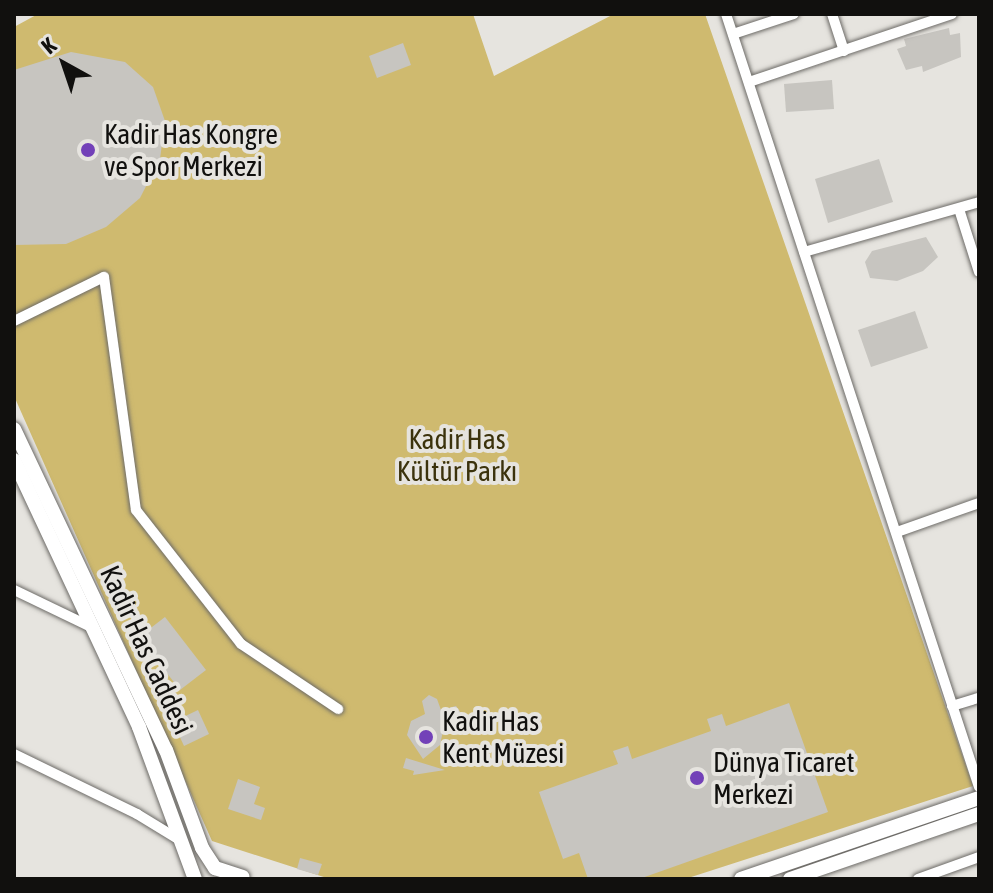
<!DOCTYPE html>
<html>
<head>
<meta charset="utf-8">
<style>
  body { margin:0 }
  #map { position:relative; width:993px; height:893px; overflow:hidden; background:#e6e4df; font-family:"Asap Condensed",sans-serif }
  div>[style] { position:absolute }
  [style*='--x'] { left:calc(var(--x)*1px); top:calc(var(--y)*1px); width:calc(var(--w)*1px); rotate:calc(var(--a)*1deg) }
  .green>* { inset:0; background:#cfba6f }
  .building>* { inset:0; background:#c7c5c0 }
  .roads { filter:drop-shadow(0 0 2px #6d6b67) drop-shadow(0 0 2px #6d6b67) }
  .street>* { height:10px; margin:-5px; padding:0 5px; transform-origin:5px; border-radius:5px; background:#fff }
  .secondary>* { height:14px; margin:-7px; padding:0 7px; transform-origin:7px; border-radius:7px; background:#fff }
  .dots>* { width:22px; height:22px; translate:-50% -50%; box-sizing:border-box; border:4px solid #e6e4df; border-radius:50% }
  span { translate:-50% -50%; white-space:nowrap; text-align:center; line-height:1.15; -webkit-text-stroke:8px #e6e4df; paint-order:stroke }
  .poi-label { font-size:28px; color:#11100e }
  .left { translate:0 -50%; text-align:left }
  .park-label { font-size:28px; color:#3b320c }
  .street-label { font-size:28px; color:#11100e }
  .frame { position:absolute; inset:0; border:16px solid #11100e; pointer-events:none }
  .north { position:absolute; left:24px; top:24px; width:80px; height:80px; -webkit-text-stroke:6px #e6e4df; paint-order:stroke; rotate:320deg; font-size:22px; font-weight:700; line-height:32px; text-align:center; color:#11100e }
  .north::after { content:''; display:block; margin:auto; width:28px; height:36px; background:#11100e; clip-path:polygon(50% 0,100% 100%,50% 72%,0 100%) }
</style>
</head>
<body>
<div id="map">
  <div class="green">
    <div style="clip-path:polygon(38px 14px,473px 14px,494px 76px,614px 14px,705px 14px,973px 786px,685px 879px,330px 879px,212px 841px,14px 396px,14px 27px)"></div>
  </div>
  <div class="building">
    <div style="clip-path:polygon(949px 28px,950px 35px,960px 33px,961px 57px,923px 72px,922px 66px,906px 70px,897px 49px,906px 46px,904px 39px)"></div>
    <div style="clip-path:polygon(403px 43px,411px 65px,377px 78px,369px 56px)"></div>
    <div style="clip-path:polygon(71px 52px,125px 62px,153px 87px,165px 121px,160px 159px,140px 198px,106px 227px,66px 244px,14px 245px,14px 70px)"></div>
    <div style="clip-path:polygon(832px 80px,834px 109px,786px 112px,784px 84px)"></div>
    <div style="clip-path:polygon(879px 159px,893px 202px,828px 223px,815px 179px)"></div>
    <div style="clip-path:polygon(926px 237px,938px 257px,923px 271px,897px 281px,870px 278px,865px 262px,872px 251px)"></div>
    <div style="clip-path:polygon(915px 311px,928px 348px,871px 367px,858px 330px)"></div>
    <div style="clip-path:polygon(165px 617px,206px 670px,180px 690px,139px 637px)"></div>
    <div style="clip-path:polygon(429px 695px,437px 699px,441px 710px,456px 706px,463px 716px,445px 722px,440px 745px,423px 759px,407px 735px,411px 721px,425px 714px,422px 701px)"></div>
    <div style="clip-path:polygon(789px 703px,828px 812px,639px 879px,588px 879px,579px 853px,563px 859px,539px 792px,618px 764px,613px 751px,628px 746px,632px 759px,711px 731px,707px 719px,722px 714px,726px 726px)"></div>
    <div style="clip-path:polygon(198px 710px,209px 734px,184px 746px,173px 722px)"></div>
    <div style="clip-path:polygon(406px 758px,445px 770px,413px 775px,414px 771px,403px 768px)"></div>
    <div style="clip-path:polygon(238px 779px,260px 787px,254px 804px,265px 808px,261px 820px,228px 809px)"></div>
    <div style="clip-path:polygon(300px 858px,322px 864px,318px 875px,297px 869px)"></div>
  </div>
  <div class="roads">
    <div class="street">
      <div style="--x:726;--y:14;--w:813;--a:71.88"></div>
      <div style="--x:832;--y:14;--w:39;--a:72"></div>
      <div style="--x:733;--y:34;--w:64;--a:-18.2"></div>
      <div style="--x:749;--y:82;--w:214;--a:-18.5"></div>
      <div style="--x:959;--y:209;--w:66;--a:72.4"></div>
      <div style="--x:804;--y:252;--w:182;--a:-15.9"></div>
      <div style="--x:14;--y:321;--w:100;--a:-26.1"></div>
      <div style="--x:104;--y:277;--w:235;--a:82.2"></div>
      <div style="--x:136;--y:510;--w:170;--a:51.9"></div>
      <div style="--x:241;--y:644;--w:117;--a:33.8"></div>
      <div style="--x:897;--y:532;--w:87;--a:-19.5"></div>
      <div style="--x:14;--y:590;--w:88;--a:25.7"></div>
      <div style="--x:952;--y:706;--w:28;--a:-17"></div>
      <div style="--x:14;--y:754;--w:137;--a:26"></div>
      <div style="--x:137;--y:814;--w:48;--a:31.4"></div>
      <div style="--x:918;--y:879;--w:65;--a:-19.8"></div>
    </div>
    <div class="secondary">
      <div style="--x:14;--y:429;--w:355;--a:64.7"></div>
      <div style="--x:166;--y:750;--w:104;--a:69.8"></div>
      <div style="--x:202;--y:848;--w:24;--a:57"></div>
      <div style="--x:215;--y:868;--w:29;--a:18"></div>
      <div style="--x:14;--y:460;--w:295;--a:64.9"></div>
      <div style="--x:139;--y:727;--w:162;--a:69.8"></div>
      <div style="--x:741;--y:879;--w:251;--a:-18.8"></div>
      <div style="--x:790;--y:879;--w:200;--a:-19"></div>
    </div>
  </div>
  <div class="dots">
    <div style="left:88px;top:150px;background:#7341b8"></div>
    <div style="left:426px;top:737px;background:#7341b8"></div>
    <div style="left:697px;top:778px;background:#7341b8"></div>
  </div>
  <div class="poi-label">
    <span class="left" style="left:104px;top:150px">Kadir Has Kongre<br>ve Spor Merkezi</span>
    <span class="left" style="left:442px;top:737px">Kadir Has<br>Kent Müzesi</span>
    <span class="left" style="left:713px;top:778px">Dünya Ticaret<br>Merkezi</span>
  </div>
  <div class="park-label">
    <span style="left:457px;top:455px">Kadir Has<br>Kültür Parkı</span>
  </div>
  <div class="street-label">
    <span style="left:147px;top:650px;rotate:65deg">Kadir Has Caddesi</span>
  </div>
  <div class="frame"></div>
  <div class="north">K</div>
</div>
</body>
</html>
